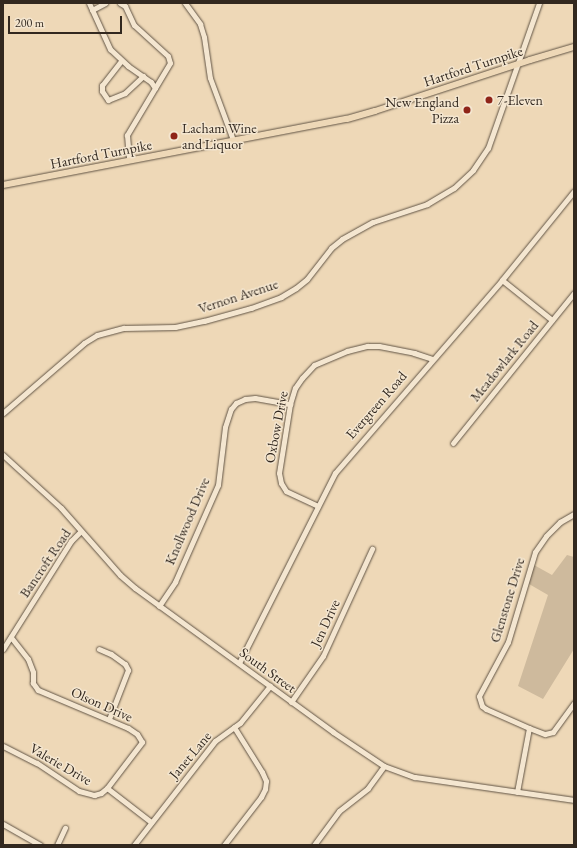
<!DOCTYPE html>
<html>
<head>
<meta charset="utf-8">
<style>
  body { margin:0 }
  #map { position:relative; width:577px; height:848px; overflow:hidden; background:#eed8b7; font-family:"EB Garamond",serif }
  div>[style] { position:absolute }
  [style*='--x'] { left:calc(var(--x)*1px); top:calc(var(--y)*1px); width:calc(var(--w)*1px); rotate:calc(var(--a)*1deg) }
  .green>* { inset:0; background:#ceba9d }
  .roads { filter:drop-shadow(0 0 1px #615445) drop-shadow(0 0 1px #615445) }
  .minor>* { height:5px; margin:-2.5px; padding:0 2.5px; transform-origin:2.5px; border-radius:2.5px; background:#f4e6d0 }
  .major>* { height:6px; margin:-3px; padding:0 3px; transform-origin:3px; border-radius:3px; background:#eed8b7 }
  .dots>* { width:11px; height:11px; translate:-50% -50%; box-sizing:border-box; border:2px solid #f4e6d0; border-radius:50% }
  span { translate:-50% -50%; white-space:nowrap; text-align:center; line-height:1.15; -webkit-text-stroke:3px #f4e6d0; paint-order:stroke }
  .street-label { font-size:14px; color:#32281f }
  .poi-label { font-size:14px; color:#32281f }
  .left { translate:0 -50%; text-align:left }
  .right { translate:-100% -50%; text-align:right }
  .frame { position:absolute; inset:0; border:4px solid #32281f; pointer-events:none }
  .scale { position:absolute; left:8px; top:16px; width:114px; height:18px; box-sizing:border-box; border:2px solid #32281f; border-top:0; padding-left:5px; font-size:12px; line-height:14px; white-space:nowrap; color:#32281f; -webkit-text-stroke:3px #f4e6d0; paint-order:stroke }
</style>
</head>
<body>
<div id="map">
  <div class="green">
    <div style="clip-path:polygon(567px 555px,574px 557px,574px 649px,543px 699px,518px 686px,548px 595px,529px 584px,534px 565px,552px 575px)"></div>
  </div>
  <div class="roads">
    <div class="minor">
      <div style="--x:89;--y:3;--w:51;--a:65.5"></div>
      <div style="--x:110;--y:49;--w:25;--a:43"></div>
      <div style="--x:128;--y:66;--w:28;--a:35"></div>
      <div style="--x:151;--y:82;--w:7;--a:56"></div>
      <div style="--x:155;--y:88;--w:55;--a:120.8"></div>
      <div style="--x:127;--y:135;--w:25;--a:85"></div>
      <div style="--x:120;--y:3;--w:6;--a:31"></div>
      <div style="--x:125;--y:6;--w:21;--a:65"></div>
      <div style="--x:134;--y:25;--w:46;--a:42.4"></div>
      <div style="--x:168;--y:56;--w:7;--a:74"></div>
      <div style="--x:170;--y:63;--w:29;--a:121"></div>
      <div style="--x:185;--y:3;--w:26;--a:54"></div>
      <div style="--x:200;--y:24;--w:14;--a:73"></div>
      <div style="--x:204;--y:37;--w:41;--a:81.7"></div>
      <div style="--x:210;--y:78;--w:66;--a:69.6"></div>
      <div style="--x:92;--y:10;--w:15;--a:-28"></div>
      <div style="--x:121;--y:61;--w:31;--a:128"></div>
      <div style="--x:102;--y:85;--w:6;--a:90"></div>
      <div style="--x:102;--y:91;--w:11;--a:56"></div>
      <div style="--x:108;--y:100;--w:18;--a:-22"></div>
      <div style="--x:125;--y:93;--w:25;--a:-43"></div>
      <div style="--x:502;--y:280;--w:64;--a:38.7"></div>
      <div style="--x:3;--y:413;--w:107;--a:-40.8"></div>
      <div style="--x:84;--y:343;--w:15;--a:-32"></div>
      <div style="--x:97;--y:335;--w:28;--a:-15"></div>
      <div style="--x:124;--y:328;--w:51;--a:-1.1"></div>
      <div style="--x:175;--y:327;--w:30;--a:-12"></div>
      <div style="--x:204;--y:321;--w:49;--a:-15.5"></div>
      <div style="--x:251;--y:308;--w:32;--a:-20"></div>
      <div style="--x:281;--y:297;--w:17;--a:-31"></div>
      <div style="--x:296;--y:288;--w:14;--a:-39"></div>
      <div style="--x:307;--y:279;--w:39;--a:-52"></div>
      <div style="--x:331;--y:248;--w:14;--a:-39"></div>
      <div style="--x:342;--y:239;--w:35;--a:-29"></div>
      <div style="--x:373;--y:222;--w:57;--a:-18.4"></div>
      <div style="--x:427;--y:204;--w:31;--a:-31"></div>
      <div style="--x:454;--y:188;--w:26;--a:-43"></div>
      <div style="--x:473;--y:170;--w:27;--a:-56"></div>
      <div style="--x:488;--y:148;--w:154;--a:-70.6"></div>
      <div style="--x:453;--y:443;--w:193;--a:-51.1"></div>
      <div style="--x:3;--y:455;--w:79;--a:42.4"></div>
      <div style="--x:61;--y:508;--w:89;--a:48.6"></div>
      <div style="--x:120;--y:575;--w:20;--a:41"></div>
      <div style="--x:135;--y:588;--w:245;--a:36"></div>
      <div style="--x:333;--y:732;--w:61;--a:33.7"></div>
      <div style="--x:384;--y:766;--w:33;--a:20"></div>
      <div style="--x:415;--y:777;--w:161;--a:8.2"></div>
      <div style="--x:318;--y:506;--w:35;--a:-155"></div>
      <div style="--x:286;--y:491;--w:9;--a:-122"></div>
      <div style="--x:281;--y:483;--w:10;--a:-101"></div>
      <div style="--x:279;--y:473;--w:70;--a:-80.9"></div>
      <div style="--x:290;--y:404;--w:17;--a:-73"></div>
      <div style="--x:295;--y:388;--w:12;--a:-55"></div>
      <div style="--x:302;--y:378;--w:18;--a:-47"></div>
      <div style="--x:314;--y:365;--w:36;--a:-23"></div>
      <div style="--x:347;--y:351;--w:21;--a:-14"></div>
      <div style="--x:367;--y:346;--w:12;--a:0"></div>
      <div style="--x:379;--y:346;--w:36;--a:11"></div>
      <div style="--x:414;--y:353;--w:19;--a:18"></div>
      <div style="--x:159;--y:606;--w:29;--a:-56"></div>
      <div style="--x:175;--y:582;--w:106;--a:-66.1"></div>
      <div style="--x:218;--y:485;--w:58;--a:-83.1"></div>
      <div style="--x:225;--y:427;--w:19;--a:-72"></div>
      <div style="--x:231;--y:409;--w:8;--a:-50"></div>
      <div style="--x:236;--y:403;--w:10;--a:-24"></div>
      <div style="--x:245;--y:399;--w:10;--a:-6"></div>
      <div style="--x:255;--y:398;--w:36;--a:10"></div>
      <div style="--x:3;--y:649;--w:128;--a:-57.8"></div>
      <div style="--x:71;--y:541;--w:14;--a:-45"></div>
      <div style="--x:99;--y:649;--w:13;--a:23"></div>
      <div style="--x:111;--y:654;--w:17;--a:36"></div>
      <div style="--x:125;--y:664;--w:7;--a:63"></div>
      <div style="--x:128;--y:670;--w:53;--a:111.2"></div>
      <div style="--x:239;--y:663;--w:213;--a:-63.2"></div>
      <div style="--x:335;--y:473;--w:255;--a:-49.1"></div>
      <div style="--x:502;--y:280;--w:114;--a:-51"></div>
      <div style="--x:291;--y:702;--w:56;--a:-55.2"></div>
      <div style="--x:323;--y:656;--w:118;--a:-65.4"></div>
      <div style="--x:529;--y:728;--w:17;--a:21"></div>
      <div style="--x:545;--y:734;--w:8;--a:-14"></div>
      <div style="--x:553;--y:732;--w:36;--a:-54"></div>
      <div style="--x:3;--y:746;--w:38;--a:27"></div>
      <div style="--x:37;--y:763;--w:50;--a:33.7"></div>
      <div style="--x:79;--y:791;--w:16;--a:15"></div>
      <div style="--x:94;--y:795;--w:7;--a:-16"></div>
      <div style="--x:101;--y:793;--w:8;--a:-40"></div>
      <div style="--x:107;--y:788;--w:58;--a:-52.7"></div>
      <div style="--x:142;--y:742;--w:9;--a:-122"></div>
      <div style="--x:137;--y:734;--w:11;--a:-146"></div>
      <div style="--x:128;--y:728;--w:98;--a:-157.1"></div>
      <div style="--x:38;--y:690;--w:9;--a:-126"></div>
      <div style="--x:33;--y:683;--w:11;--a:-90"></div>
      <div style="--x:33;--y:672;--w:14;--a:-111"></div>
      <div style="--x:28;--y:659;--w:28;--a:-128"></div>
      <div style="--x:107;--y:788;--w:56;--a:37.7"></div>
      <div style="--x:517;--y:792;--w:65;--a:-79.4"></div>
      <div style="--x:529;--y:728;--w:47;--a:-156.2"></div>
      <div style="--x:486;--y:709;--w:5;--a:-143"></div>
      <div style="--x:482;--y:706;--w:10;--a:-107"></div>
      <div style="--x:479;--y:696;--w:61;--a:-61.8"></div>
      <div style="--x:508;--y:642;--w:94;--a:-73.3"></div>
      <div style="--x:535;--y:552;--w:19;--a:-55"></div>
      <div style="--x:546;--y:536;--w:20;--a:-45"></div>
      <div style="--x:560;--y:522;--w:16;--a:-30"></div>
      <div style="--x:3;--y:824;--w:43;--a:29.6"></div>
      <div style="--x:57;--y:845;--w:19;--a:-65"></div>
      <div style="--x:134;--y:845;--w:132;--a:-52.1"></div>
      <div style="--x:215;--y:741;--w:31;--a:-36"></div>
      <div style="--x:240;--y:723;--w:48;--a:-51"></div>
      <div style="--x:224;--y:845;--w:61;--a:-52.4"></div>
      <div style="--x:261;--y:797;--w:9;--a:-63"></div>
      <div style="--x:265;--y:789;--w:8;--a:-83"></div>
      <div style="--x:266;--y:781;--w:10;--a:-114"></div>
      <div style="--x:262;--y:772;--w:53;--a:-121.9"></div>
      <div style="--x:314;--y:845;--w:42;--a:-53.7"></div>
      <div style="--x:339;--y:811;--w:37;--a:-38"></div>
      <div style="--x:368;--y:788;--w:27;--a:-54"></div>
    </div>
    <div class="major">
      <div style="--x:3;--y:185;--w:350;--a:-10.9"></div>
      <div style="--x:347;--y:119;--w:29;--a:-16"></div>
      <div style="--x:375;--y:111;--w:163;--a:-18.2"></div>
      <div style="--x:530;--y:60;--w:46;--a:-16.5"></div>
    </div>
  </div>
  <div class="dots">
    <div style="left:489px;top:100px;background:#8f2418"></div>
    <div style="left:467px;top:110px;background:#8f2418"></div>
    <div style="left:174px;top:136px;background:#8f2418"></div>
  </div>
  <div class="street-label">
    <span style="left:473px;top:66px;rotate:-18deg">Hartford Turnpike</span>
    <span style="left:101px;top:154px;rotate:-11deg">Hartford Turnpike</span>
    <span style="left:238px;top:296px;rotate:-18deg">Vernon Avenue</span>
    <span style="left:504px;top:361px;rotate:-51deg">Meadowlark Road</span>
    <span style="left:376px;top:405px;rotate:-49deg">Evergreen Road</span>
    <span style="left:276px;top:427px;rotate:-79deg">Oxbow Drive</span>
    <span style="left:187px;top:521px;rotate:-67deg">Knollwood Drive</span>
    <span style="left:45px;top:563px;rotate:-56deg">Bancroft Road</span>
    <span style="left:507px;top:600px;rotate:-73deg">Glenstone Drive</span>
    <span style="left:325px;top:623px;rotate:-65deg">Jen Drive</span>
    <span style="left:268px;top:670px;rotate:36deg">South Street</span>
    <span style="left:102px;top:704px;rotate:24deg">Olson Drive</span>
    <span style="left:190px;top:755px;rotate:-50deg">Janet Lane</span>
    <span style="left:61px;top:764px;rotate:30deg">Valerie Drive</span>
  </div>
  <div class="poi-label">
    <span class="left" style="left:497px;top:100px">7-Eleven</span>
    <span class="right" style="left:459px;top:110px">New England<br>Pizza</span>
    <span class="left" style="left:182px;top:136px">Lacham Wine<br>and Liquor</span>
  </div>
  <div class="frame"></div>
  <div class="scale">200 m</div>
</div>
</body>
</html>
